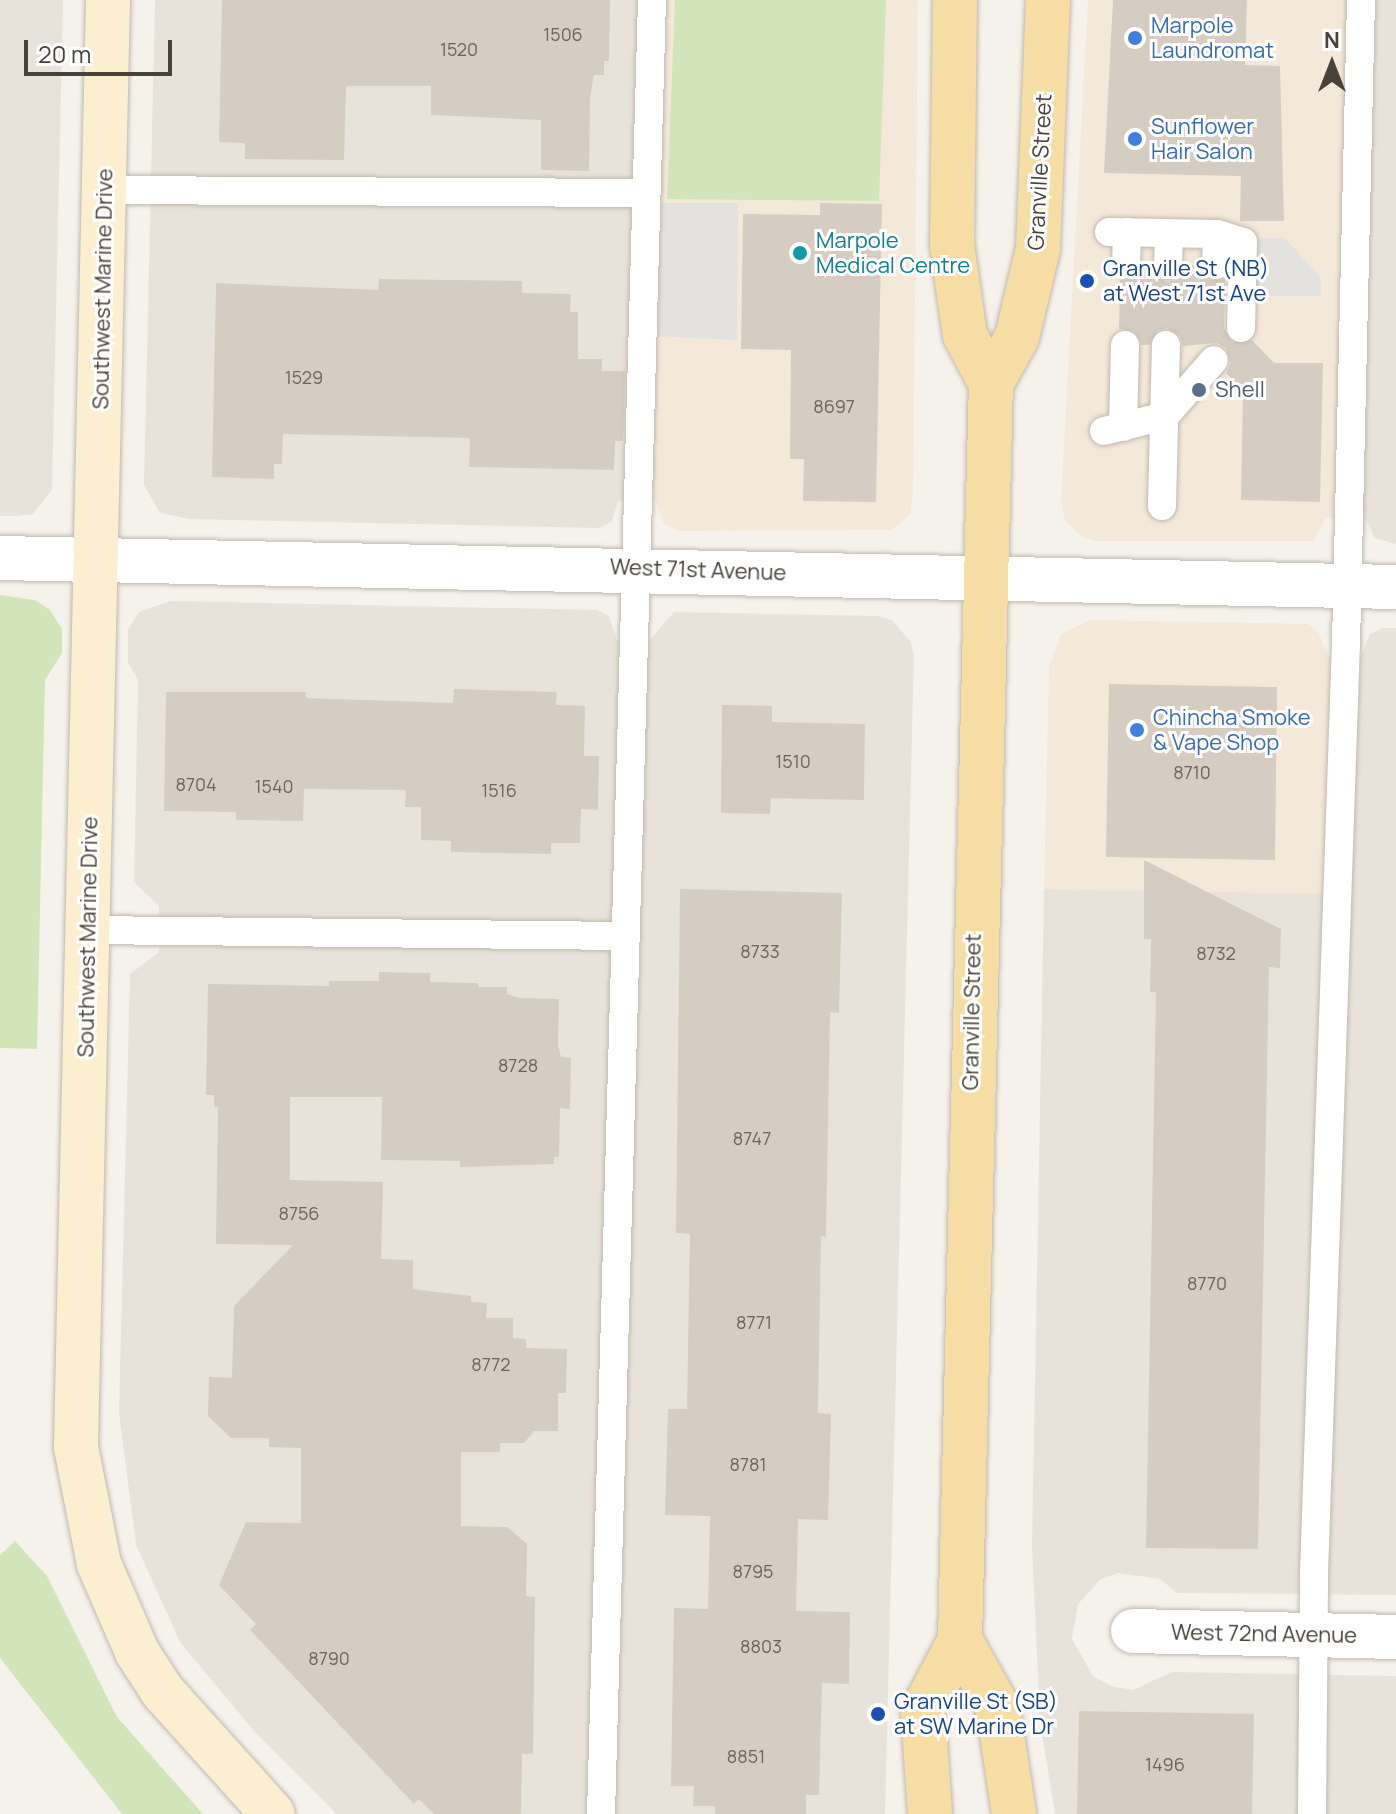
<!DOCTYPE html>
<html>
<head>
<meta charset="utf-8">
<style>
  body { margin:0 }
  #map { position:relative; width:1396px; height:1814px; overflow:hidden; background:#f5f2ec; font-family:Manrope,sans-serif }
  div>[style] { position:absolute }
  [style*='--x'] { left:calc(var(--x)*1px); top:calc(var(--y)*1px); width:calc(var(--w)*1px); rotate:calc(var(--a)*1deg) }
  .residential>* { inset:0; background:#e8e3da }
  .commercial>* { inset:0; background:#f4e8d9 }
  .green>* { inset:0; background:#d2e5b8 }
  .parking>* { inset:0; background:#e4e2e0 }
  .building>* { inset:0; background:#d5cdc2 }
  .roads { filter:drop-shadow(0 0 2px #c0b9af) drop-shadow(0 0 2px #c0b9af) }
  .lane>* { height:28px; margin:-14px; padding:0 14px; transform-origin:14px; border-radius:14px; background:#fff }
  .street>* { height:44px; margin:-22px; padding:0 22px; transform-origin:22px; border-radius:22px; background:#fff }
  .secondary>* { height:44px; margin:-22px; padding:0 22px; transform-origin:22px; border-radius:22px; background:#fbefd0 }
  .primary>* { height:44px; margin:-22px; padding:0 22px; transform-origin:22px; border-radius:22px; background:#f6dda3 }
  .dots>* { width:22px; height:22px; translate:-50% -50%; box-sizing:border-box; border:4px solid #fff; border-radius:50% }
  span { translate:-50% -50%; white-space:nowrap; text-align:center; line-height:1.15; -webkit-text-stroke:6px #fff; paint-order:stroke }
  .number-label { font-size:18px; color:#6c655c }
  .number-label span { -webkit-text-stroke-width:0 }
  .shop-label { font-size:22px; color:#366cbe }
  .left { translate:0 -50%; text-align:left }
  .street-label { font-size:22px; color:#49423a }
  .culture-label { font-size:22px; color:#0d838f }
  .transit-label { font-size:22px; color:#164399 }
  .service-label { font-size:22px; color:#4e5e75 }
  .north { position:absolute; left:1292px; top:24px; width:80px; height:80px; -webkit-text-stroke:6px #fff; paint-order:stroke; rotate:0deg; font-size:22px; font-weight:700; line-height:32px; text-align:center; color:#49423a }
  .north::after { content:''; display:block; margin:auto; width:28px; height:36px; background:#49423a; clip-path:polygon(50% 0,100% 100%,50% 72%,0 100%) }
  .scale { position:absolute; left:24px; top:40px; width:148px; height:36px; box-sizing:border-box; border:4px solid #49423a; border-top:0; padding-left:10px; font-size:24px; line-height:28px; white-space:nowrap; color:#49423a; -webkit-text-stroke:6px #fff; paint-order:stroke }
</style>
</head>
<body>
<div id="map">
  <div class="residential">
    <div style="clip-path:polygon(0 0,63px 0,52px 490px,33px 514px,17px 516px,0 516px)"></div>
    <div style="clip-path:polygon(155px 0,651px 0,639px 500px,618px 501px,612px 522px,599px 528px,190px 519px,160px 513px,144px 485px)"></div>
    <div style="clip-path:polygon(1361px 0,1396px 0,1396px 544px,1375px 538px,1366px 519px,1347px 516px)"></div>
    <div style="clip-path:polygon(170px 601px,597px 610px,609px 616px,617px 640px,649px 641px,674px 612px,877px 616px,892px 620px,910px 641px,914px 654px,885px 1814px,337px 1814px,254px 1731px,180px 1642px,136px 1545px,119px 1413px,130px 974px,159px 952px,159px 906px,134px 882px,138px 680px,128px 662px,128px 630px,139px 612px)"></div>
    <div style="clip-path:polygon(1383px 628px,1396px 628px,1396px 1595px,1177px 1593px,1160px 1579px,1118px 1573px,1101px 1579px,1078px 1604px,1072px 1639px,1093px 1676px,1111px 1686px,1133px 1690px,1172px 1672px,1396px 1676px,1396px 1814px,1055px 1814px,1040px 1721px,1032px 1545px,1044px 889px,1337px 893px,1346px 657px,1361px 656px,1370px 634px)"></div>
  </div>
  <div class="commercial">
    <div style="clip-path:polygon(651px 0,918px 0,913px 496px,910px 514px,892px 530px,679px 531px,663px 523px,656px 501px,639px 500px)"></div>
    <div style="clip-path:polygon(1088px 0,1362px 0,1347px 516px,1326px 518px,1314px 541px,1097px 541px,1082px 537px,1065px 520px,1061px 501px)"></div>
    <div style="clip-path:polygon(1090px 620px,1308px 624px,1319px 633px,1328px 657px,1346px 657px,1337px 894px,1044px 889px,1049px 667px,1061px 634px)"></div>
  </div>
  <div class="green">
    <div style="clip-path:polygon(675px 0,886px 0,879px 201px,667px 199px)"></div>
    <div style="clip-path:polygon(0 595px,35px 600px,50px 610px,62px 629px,62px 653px,45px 680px,37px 1049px,0 1048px)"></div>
    <div style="clip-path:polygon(15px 1541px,47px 1576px,117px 1717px,203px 1814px,122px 1814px,0 1658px,0 1555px)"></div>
  </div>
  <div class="parking">
    <div style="clip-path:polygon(658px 203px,738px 203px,737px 340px,655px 336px)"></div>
    <div style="clip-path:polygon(1255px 238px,1285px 238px,1321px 278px,1321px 296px,1254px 296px)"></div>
  </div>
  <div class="building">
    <div style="clip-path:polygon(222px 0,610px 0,609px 61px,604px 61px,604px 75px,594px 75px,590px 97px,589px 171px,541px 170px,541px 120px,431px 115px,431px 86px,346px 86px,344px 160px,245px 159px,245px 143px,219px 142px)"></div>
    <div style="clip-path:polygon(1113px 0,1247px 0,1245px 65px,1280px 66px,1284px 221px,1240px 221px,1241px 176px,1104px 173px)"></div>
    <div style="clip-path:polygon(820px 203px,882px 204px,876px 502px,803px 501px,804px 459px,790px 459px,791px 350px,741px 349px,743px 214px,820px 215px)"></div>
    <div style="clip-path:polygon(1143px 264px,1151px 265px,1153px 274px,1167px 282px,1177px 280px,1185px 265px,1199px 265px,1208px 280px,1225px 279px,1224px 328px,1232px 342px,1252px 340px,1274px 363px,1323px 363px,1320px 502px,1241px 500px,1243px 391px,1226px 373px,1231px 363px,1226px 348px,1217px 343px,1183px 346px,1180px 336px,1167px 328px,1157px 331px,1149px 345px,1142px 345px,1134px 331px,1119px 329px,1120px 280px,1135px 279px)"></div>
    <div style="clip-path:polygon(379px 279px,522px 281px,522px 293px,571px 294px,570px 312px,578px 312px,578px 359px,602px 359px,602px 371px,625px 371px,623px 441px,615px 441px,614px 470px,469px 467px,470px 438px,283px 434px,282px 464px,274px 464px,274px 479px,212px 477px,216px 283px,378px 290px)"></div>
    <div style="clip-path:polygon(1109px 684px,1277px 687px,1275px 860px,1106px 857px)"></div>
    <div style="clip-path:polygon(454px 689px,557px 692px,556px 705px,585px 706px,584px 756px,599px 756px,598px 810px,581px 809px,580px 843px,551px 843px,551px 854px,451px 852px,451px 841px,421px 840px,421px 807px,405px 807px,406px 790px,304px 789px,303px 821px,236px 820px,236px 812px,164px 811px,166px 692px,306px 692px,306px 698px,453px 703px)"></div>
    <div style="clip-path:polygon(722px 705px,772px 706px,772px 722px,865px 724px,864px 800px,771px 798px,770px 814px,721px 813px)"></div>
    <div style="clip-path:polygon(1144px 860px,1281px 929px,1280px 968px,1269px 967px,1258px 1549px,1146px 1548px,1156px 992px,1150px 992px,1151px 939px,1144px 939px)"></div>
    <div style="clip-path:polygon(680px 889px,842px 893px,839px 1013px,830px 1012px,826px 1237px,821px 1236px,818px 1413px,831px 1414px,828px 1520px,798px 1519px,796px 1611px,850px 1612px,849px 1684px,822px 1683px,819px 1795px,806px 1795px,806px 1814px,715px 1814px,715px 1806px,693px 1806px,694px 1786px,671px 1786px,674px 1608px,708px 1609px,710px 1516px,665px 1515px,668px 1409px,687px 1409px,690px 1234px,676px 1233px)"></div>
    <div style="clip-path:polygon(379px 972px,430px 973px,430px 982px,478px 983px,478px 987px,507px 987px,507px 994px,520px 998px,559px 999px,558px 1045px,561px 1057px,571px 1058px,570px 1109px,560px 1108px,559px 1157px,554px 1157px,554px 1164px,460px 1167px,460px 1161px,381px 1160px,382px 1097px,290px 1097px,290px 1180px,383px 1182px,381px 1259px,413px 1260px,413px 1289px,471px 1296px,471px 1302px,487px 1303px,486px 1318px,513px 1318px,513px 1338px,526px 1339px,526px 1348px,567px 1349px,566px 1393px,558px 1393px,558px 1431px,534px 1431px,524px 1443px,500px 1443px,500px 1452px,461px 1452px,461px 1526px,507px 1527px,527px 1544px,526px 1596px,535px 1597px,533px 1754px,522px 1754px,521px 1814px,434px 1814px,419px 1799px,414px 1804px,250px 1630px,256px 1624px,219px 1585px,246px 1522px,301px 1523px,301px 1448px,269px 1447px,269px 1438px,231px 1438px,208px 1416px,209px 1377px,232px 1378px,234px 1306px,293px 1245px,216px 1244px,218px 1107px,214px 1107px,214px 1095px,206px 1095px,208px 984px,329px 986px,329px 981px,379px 981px)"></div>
    <div style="clip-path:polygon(1079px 1711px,1254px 1714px,1252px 1814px,1077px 1814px)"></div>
  </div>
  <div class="roads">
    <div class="lane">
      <div style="--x:106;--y:190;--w:539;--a:0.32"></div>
      <div style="--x:1109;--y:232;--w:108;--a:1.1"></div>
      <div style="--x:1217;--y:234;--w:27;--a:17"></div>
      <div style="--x:1243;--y:242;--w:86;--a:91.3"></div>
      <div style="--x:1126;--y:264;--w:32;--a:-88"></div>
      <div style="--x:1168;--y:265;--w:31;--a:-88"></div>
      <div style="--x:1216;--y:265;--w:31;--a:-88"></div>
      <div style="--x:1123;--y:427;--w:82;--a:-88.6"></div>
      <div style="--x:1104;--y:431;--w:63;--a:-13.8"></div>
      <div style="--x:1165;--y:416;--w:74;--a:-48.8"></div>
      <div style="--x:1162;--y:506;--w:161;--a:-88.6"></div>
      <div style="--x:88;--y:930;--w:534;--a:0.64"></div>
      <div style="--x:601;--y:1814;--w:1815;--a:-88.39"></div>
      <div style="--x:1312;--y:1814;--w:241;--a:-89.5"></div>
      <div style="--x:1314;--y:1573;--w:929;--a:-88.03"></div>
      <div style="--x:1346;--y:645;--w:645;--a:-88.67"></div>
    </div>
    <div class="street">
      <div style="--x:0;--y:558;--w:1396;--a:1.19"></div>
      <div style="--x:1133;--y:1631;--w:263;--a:1.3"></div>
    </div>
    <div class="secondary">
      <div style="--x:108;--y:0;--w:1447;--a:91.27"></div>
      <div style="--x:76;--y:1447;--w:119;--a:78.9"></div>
      <div style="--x:99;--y:1564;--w:96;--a:66.6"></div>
      <div style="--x:137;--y:1652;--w:48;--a:57"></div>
      <div style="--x:163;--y:1692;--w:164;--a:48"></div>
    </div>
    <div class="primary">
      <div style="--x:955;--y:0;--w:245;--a:90.7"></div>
      <div style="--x:952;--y:245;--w:91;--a:81.8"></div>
      <div style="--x:965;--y:335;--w:55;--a:62"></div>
      <div style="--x:960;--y:1640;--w:78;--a:60.8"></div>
      <div style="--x:998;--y:1708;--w:107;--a:81.4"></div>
      <div style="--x:930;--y:1814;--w:104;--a:-93.9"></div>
      <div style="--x:923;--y:1710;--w:79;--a:-62.1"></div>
      <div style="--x:960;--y:1640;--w:1256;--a:-88.59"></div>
      <div style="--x:991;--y:384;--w:54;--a:-61"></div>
      <div style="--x:1017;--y:337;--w:90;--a:-76.6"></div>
      <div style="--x:1038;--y:249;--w:249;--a:-87.7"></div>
    </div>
  </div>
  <div class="dots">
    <div style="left:1135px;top:38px;background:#3f7fe0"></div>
    <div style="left:1135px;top:139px;background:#3f7fe0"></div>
    <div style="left:800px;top:253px;background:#0f9aa8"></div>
    <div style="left:1087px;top:281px;background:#1a4fb4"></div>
    <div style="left:1199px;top:390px;background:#5c6f8a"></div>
    <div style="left:1137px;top:730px;background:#3f7fe0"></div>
    <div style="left:878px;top:1714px;background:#1a4fb4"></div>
  </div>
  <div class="number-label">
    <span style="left:563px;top:34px">1506</span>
    <span style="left:459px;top:49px">1520</span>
    <span style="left:304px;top:377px">1529</span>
    <span style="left:834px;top:406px">8697</span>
    <span style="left:793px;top:761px">1510</span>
    <span style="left:1192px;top:772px">8710</span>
    <span style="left:196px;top:784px">8704</span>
    <span style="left:274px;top:786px">1540</span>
    <span style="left:499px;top:790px">1516</span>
    <span style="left:760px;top:951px">8733</span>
    <span style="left:1216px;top:953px">8732</span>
    <span style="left:518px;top:1065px">8728</span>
    <span style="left:752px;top:1138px">8747</span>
    <span style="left:299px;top:1213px">8756</span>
    <span style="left:1207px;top:1283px">8770</span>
    <span style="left:754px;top:1322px">8771</span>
    <span style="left:491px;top:1364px">8772</span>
    <span style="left:748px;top:1464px">8781</span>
    <span style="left:753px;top:1571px">8795</span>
    <span style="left:761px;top:1646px">8803</span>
    <span style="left:329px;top:1658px">8790</span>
    <span style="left:746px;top:1756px">8851</span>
    <span style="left:1165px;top:1764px">1496</span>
  </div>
  <div class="shop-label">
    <span class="left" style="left:1151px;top:38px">Marpole<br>Laundromat</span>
    <span class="left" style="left:1151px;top:139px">Sunflower<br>Hair Salon</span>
    <span class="left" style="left:1153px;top:730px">Chincha Smoke<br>&amp; Vape Shop</span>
  </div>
  <div class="street-label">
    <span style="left:1040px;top:172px;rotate:-87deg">Granville Street</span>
    <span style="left:103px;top:289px;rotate:-89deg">Southwest Marine Drive</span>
    <span style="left:698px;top:570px;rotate:2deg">West 71st Avenue</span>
    <span style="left:88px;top:937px;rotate:-89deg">Southwest Marine Drive</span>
    <span style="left:972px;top:1012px;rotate:-89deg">Granville Street</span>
    <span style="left:1264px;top:1634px;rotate:1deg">West 72nd Avenue</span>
  </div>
  <div class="culture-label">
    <span class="left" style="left:816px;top:253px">Marpole<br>Medical Centre</span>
  </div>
  <div class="transit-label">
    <span class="left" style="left:1103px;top:281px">Granville St (NB)<br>at West 71st Ave</span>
    <span class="left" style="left:894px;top:1714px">Granville St (SB)<br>at SW Marine Dr</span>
  </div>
  <div class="service-label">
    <span class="left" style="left:1215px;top:390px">Shell</span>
  </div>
  <div class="north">N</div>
  <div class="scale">20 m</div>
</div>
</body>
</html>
